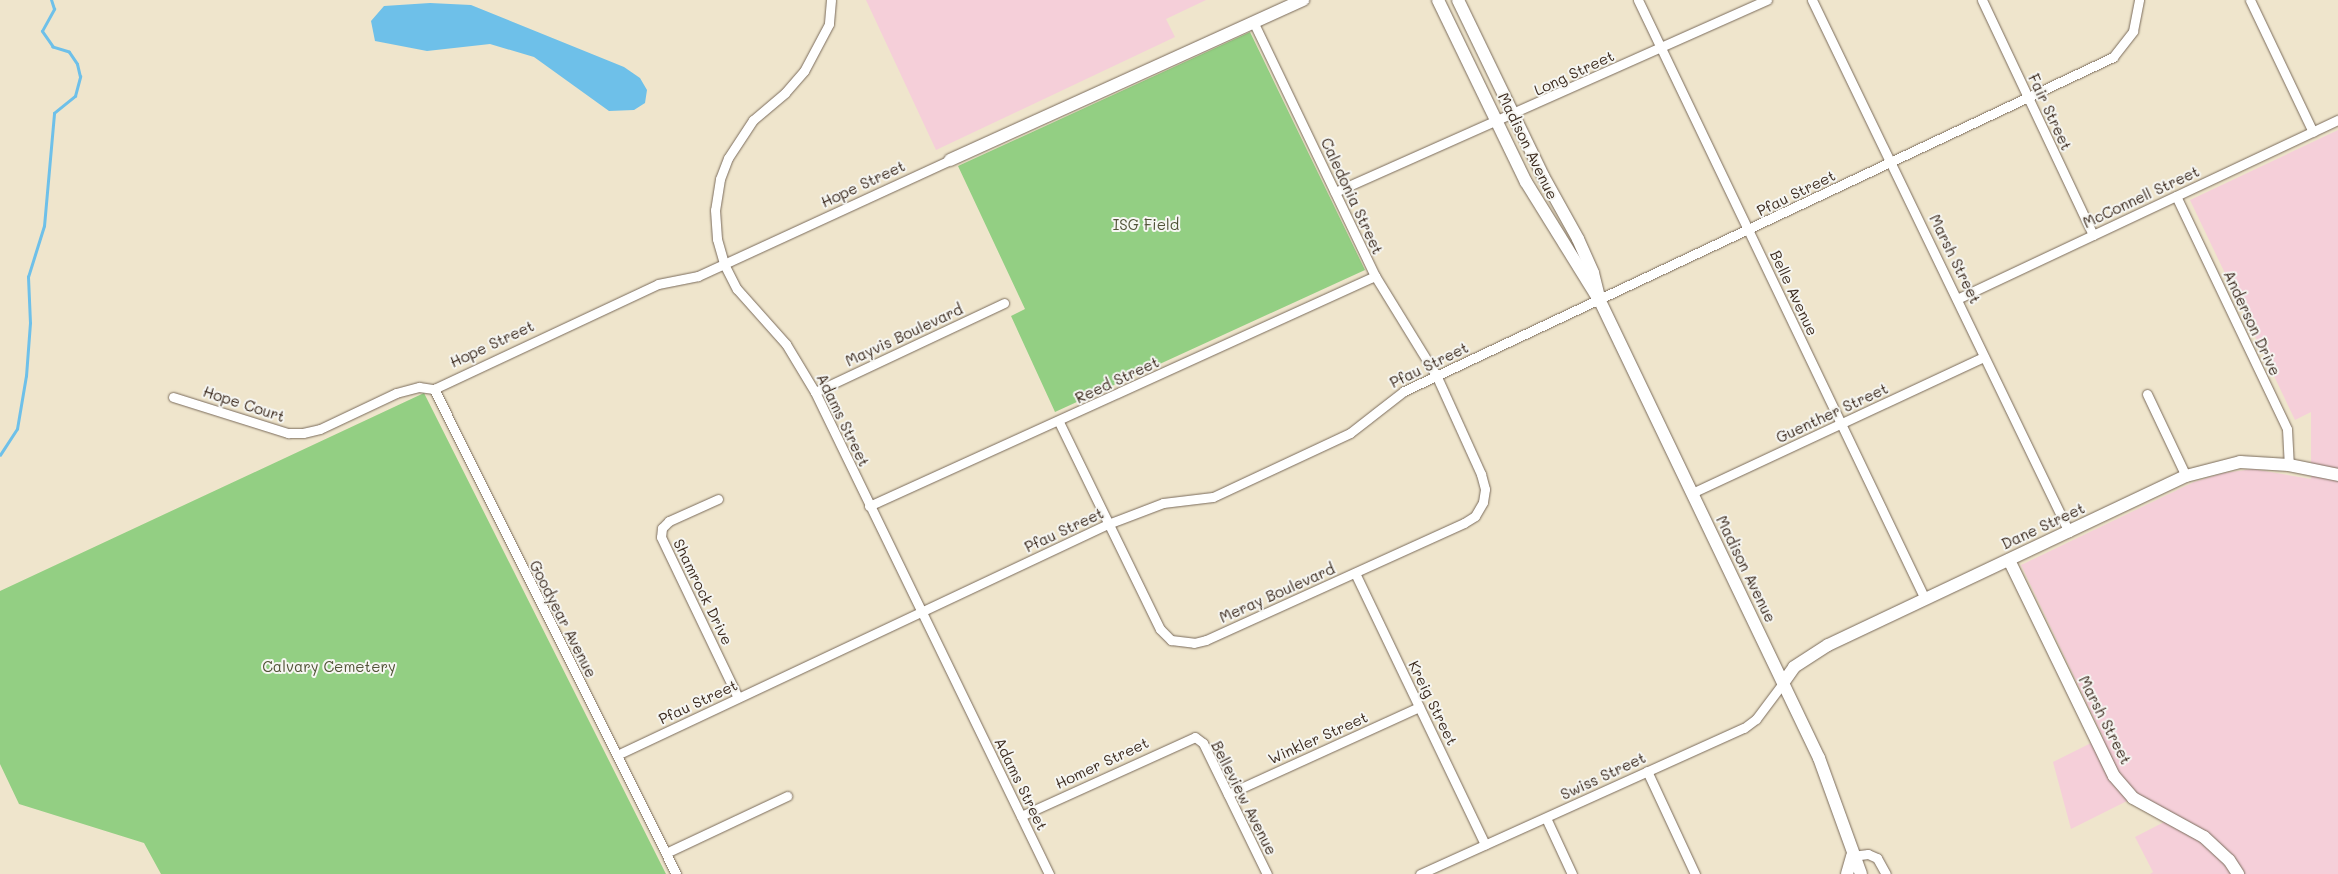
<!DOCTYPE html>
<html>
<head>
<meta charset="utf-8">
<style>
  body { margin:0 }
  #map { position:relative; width:2338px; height:874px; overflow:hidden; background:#efe5cc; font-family:Mali,sans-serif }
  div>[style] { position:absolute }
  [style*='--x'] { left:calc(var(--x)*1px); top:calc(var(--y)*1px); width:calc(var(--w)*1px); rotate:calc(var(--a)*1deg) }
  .built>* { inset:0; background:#f5cfd9 }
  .green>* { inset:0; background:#93cf83 }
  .water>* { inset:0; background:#6ec0e9 }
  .stream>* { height:2.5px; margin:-1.25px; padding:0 1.25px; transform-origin:1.25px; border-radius:1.25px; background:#6ec0e9 }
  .roads { filter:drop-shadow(0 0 1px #7a6b5b) drop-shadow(0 0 1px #7a6b5b) }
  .street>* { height:9px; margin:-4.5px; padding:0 4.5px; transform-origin:4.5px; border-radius:4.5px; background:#fff }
  .secondary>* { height:12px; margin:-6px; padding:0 6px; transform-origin:6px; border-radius:6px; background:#fff }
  span { translate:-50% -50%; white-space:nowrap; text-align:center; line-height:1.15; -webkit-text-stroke:4px #f6f6f2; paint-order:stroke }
  .street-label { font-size:15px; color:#3b2a1e }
  .park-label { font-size:15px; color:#515337 }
</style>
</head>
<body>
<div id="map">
  <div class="built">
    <div style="clip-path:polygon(866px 0,1206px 0,1166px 19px,1175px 37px,936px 150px)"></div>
    <div style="clip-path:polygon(2338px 130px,2338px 874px,2150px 874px,2153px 872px,2135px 837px,2168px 820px,2133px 798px,2071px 829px,2053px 762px,2103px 737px,2021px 565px,2194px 482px,2224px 473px,2253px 469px,2311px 479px,2311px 412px,2295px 420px,2190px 200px)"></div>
  </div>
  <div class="green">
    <div style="clip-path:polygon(1250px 32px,1365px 270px,1055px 412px,1011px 316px,1025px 309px,958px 166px)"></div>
    <div style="clip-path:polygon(424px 393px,666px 874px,161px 874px,144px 843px,19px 804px,0 764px,0 591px)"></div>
  </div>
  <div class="water">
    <div style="clip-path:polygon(430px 3px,471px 5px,624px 67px,640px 78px,647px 90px,645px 103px,634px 110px,609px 111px,534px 57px,490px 44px,427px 51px,375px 41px,371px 21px,384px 6px)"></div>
  </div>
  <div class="stream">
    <div style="--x:0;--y:455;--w:31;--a:-57"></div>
    <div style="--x:17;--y:429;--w:54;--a:-80.4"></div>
    <div style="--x:26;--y:376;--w:53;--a:-85.7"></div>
    <div style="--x:30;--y:323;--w:46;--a:-92.5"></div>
    <div style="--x:28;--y:277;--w:53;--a:-72.6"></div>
    <div style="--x:44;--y:226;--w:113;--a:-84.9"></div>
    <div style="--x:54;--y:113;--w:27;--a:-39"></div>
    <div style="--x:75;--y:96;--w:20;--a:-75"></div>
    <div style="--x:80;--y:77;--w:13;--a:-103"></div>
    <div style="--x:77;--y:64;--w:14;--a:-124"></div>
    <div style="--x:69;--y:52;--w:17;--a:-163"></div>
    <div style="--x:53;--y:47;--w:19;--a:-125"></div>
    <div style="--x:42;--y:31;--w:25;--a:-61"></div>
    <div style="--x:54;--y:9;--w:9;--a:-108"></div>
  </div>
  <div class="roads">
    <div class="street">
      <div style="--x:831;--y:0;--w:24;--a:95"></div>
      <div style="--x:829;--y:24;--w:53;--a:118"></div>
      <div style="--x:804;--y:71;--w:29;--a:131"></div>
      <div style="--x:785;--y:93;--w:42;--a:139.8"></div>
      <div style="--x:753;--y:120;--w:45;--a:123.3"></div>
      <div style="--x:728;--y:158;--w:22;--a:111"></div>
      <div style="--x:720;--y:179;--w:31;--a:99"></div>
      <div style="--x:715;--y:210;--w:29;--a:86"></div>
      <div style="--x:717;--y:239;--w:26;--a:74"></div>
      <div style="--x:724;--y:264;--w:28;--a:63"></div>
      <div style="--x:737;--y:289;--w:74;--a:48.3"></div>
      <div style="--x:786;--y:344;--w:56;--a:58.9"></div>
      <div style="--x:815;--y:392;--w:536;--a:64.1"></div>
      <div style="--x:1638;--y:0;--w:664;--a:64.4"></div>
      <div style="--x:1812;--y:0;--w:591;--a:64.22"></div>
      <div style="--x:1982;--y:0;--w:260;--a:64.7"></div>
      <div style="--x:2250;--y:0;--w:146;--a:64.5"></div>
      <div style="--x:1335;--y:192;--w:473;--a:-24"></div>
      <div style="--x:2176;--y:196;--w:258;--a:64.5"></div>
      <div style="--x:2287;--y:429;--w:36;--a:87"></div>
      <div style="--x:1957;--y:299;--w:421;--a:-25.2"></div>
      <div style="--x:434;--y:389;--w:247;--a:-25.1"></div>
      <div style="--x:658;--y:284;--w:41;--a:-11.3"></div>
      <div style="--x:698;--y:276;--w:277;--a:-24.7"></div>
      <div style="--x:815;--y:392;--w:209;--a:-25.2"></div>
      <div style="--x:2147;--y:394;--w:91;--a:64.6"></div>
      <div style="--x:173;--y:397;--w:121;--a:17.4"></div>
      <div style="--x:288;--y:433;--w:15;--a:0"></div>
      <div style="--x:303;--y:433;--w:17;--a:-13"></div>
      <div style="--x:320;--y:429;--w:84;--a:-25.3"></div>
      <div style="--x:396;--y:393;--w:24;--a:-15"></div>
      <div style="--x:419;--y:387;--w:15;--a:8"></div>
      <div style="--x:434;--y:389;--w:542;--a:63.48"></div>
      <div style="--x:1059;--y:422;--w:230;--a:64"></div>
      <div style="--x:1160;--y:629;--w:16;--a:45"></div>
      <div style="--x:1171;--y:640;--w:23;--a:7"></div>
      <div style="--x:1194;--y:643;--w:12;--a:-14"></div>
      <div style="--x:1206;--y:640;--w:283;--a:-24.4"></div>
      <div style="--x:1464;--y:523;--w:13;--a:-32"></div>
      <div style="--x:1475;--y:516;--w:16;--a:-60"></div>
      <div style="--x:1483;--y:502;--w:13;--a:-81"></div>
      <div style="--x:1485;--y:489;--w:16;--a:-105"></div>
      <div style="--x:1481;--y:474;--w:109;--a:-114.4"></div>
      <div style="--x:1436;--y:375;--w:116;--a:-121.6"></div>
      <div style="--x:1375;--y:276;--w:280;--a:-115.6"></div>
      <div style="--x:1692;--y:493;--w:322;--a:-25"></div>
      <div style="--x:718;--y:499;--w:54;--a:155.8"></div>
      <div style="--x:669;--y:521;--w:10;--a:135"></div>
      <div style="--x:662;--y:528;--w:9;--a:96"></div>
      <div style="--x:661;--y:537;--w:178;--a:64.4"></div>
      <div style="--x:869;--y:506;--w:556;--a:-24.44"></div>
      <div style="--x:1355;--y:573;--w:301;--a:64.4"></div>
      <div style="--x:617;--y:755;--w:543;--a:-25.2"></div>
      <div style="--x:1108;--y:524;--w:59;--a:-20.9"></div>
      <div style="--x:1163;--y:503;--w:50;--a:-6.8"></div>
      <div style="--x:1213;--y:497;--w:151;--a:-25"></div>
      <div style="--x:1350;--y:433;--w:68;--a:-37.9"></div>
      <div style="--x:1404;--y:391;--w:784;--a:-25.22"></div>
      <div style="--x:2113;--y:57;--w:33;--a:-52"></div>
      <div style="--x:2133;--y:31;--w:32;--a:-79"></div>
      <div style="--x:1647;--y:771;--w:114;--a:65"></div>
      <div style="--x:1228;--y:794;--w:210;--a:-24.5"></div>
      <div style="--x:1021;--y:816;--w:191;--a:-24.4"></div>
      <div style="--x:1195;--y:737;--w:10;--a:37"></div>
      <div style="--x:1203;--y:743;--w:146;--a:64"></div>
      <div style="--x:1546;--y:818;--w:62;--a:65.1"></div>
      <div style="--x:666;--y:853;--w:134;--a:-25.2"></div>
      <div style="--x:1852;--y:856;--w:16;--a:-7"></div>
      <div style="--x:1868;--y:854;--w:10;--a:24"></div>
      <div style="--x:1877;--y:858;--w:18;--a:61"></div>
      <div style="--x:1420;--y:874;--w:355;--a:-24.3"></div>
      <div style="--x:1744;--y:728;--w:15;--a:-37"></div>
      <div style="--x:1756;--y:719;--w:45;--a:-53.1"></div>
    </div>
    <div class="secondary">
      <div style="--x:1438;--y:0;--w:202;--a:64.2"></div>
      <div style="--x:1526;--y:182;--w:133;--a:58.2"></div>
      <div style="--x:1458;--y:0;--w:195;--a:64.2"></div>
      <div style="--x:1543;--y:176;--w:72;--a:60.9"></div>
      <div style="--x:1578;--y:239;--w:37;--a:66"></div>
      <div style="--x:1593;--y:273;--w:29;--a:76"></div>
      <div style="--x:1600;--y:301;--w:507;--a:64.4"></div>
      <div style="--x:1819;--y:758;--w:123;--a:70.1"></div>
      <div style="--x:950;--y:160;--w:388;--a:-24.4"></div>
      <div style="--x:2009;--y:560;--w:240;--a:64.1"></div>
      <div style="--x:2114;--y:776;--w:29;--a:49"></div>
      <div style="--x:2133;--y:798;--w:81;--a:28.8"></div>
      <div style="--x:2204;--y:837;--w:34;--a:43"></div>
      <div style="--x:2229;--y:860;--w:17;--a:57"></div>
      <div style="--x:1783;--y:683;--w:19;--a:-55"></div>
      <div style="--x:1794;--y:667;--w:40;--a:-32.9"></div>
      <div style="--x:1828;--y:645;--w:396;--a:-25.3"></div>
      <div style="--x:2186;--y:476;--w:56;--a:-14.5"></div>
      <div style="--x:2240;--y:462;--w:49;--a:3.5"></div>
      <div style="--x:2289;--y:465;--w:50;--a:11.5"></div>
      <div style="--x:1847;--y:874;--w:19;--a:-74"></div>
    </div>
  </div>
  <div class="street-label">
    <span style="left:1574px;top:73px;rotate:-25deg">Long Street</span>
    <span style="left:2050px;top:112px;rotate:65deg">Fair Street</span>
    <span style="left:1528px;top:146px;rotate:64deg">Madison Avenue</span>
    <span style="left:863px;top:184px;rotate:-25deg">Hope Street</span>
    <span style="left:1796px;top:193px;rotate:-26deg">Pfau Street</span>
    <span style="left:1352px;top:196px;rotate:65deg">Caledonia Street</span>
    <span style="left:2141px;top:197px;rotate:-25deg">McConnell Street</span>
    <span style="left:1955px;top:259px;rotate:64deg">Marsh Street</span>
    <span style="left:1794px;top:293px;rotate:65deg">Belle Avenue</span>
    <span style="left:2252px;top:323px;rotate:65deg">Anderson Drive</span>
    <span style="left:904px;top:335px;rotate:-25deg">Mayvis Boulevard</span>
    <span style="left:492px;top:344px;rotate:-25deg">Hope Street</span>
    <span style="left:1429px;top:365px;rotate:-26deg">Pfau Street</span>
    <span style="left:1117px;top:380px;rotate:-25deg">Reed Street</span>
    <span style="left:244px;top:404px;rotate:18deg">Hope Court</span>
    <span style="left:1832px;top:413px;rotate:-25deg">Guenther Street</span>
    <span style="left:843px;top:420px;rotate:64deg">Adams Street</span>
    <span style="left:2043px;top:526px;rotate:-25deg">Dane Street</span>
    <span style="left:1064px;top:530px;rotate:-25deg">Pfau Street</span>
    <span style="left:1746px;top:569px;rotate:64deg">Madison Avenue</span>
    <span style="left:703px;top:592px;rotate:64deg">Shamrock Drive</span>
    <span style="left:1277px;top:593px;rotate:-24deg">Meray Boulevard</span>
    <span style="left:563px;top:619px;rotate:63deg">Goodyear Avenue</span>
    <span style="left:698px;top:702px;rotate:-25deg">Pfau Street</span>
    <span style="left:1433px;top:703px;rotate:64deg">Kreig Street</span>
    <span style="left:2105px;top:720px;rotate:63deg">Marsh Street</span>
    <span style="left:1318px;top:738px;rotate:-24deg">Winkler Street</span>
    <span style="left:1102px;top:763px;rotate:-25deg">Homer Street</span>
    <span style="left:1603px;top:776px;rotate:-25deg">Swiss Street</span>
    <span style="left:1021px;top:784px;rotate:64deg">Adams Street</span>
    <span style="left:1244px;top:798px;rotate:63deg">Belleview Avenue</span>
  </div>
  <div class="park-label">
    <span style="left:1146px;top:225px">ISG Field</span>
    <span style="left:329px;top:667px">Calvary Cemetery</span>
  </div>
</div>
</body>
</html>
